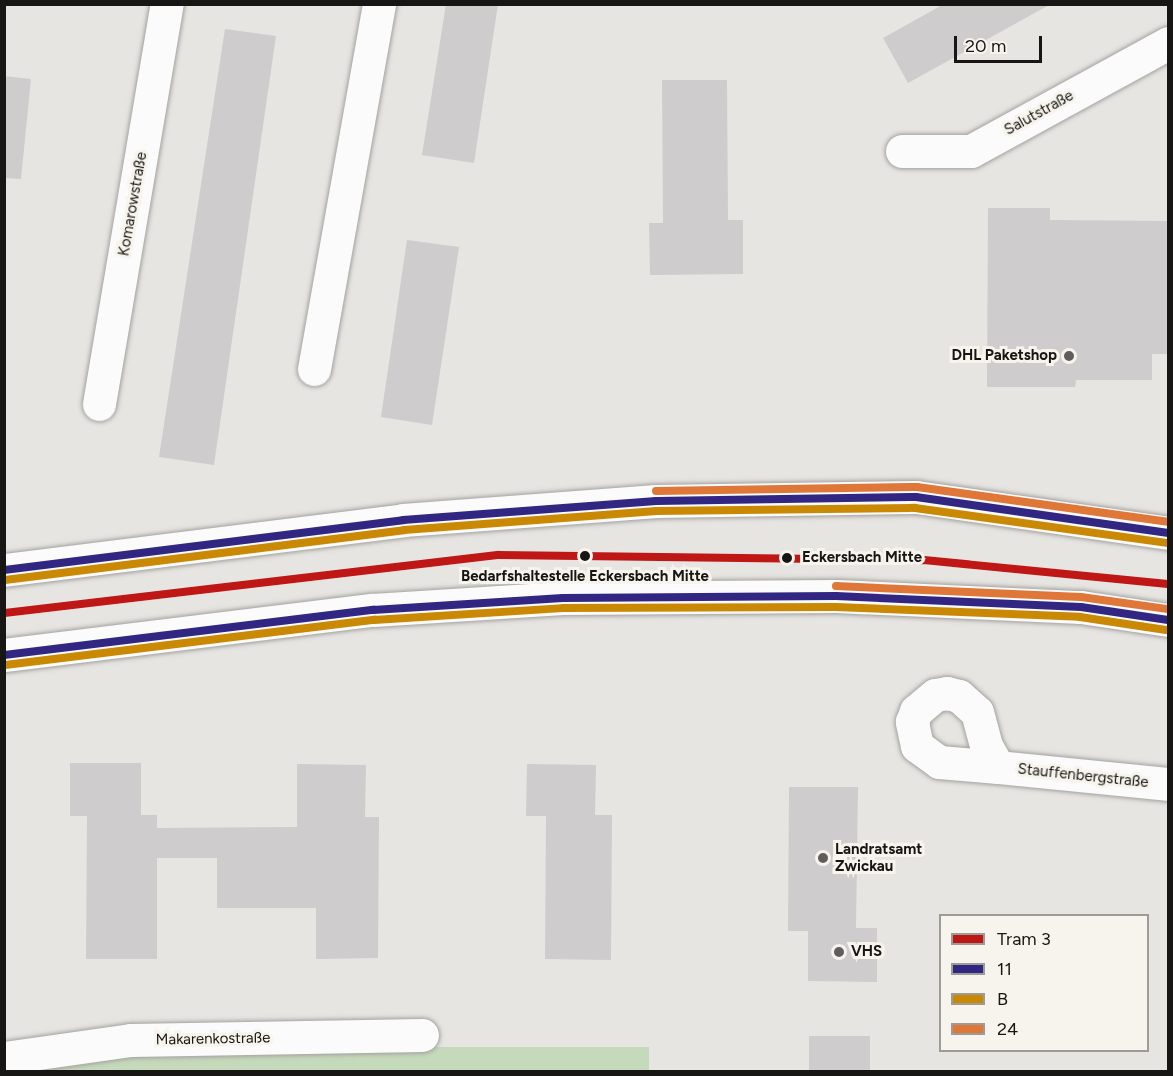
<!DOCTYPE html>
<html>
<head>
<meta charset="utf-8">
<style>
  body { margin:0 }
  #map { position:relative; width:1173px; height:1076px; overflow:hidden; background:#e7e5e2; font-family:Figtree,sans-serif }
  div>[style] { position:absolute }
  [style*='--x'] { left:calc(var(--x)*1px); top:calc(var(--y)*1px); width:calc(var(--w)*1px); rotate:calc(var(--a)*1deg) }
  .green>* { inset:0; background:#c5d9bb }
  .building>* { inset:0; background:#cecccc }
  .roads { filter:drop-shadow(0 0 2px #a4a2a0) drop-shadow(0 0 2px #a4a2a0) }
  .minor>* { height:33px; margin:-16.5px; padding:0 16.5px; transform-origin:16.5px; border-radius:16.5px; background:#fbfbfb }
  .bus-1>* { height:8px; margin:-4px; padding:0 4px; transform-origin:4px; border-radius:4px; background:#312783 }
  .bus-2>* { height:8px; margin:-4px; padding:0 4px; transform-origin:4px; border-radius:4px; background:#ca8904 }
  .bus-3>* { height:8px; margin:-4px; padding:0 4px; transform-origin:4px; border-radius:4px; background:#de7737 }
  .tram-1>* { height:8px; margin:-4px; padding:0 4px; transform-origin:4px; border-radius:4px; background:#be1716 }
  .dots>* { width:16px; height:16px; translate:-50% -50%; box-sizing:border-box; border:3px solid #f7f4ed; border-radius:50% }
  span { translate:-50% -50%; white-space:nowrap; text-align:center; line-height:1.15; -webkit-text-stroke:6px #f7f4ed; paint-order:stroke }
  .street-label { font-size:15px; color:#171614 }
  .poi-label { font-size:15px; color:#171614; font-weight:700 }
  .right { translate:-100% -50%; text-align:right }
  .left { translate:0 -50%; text-align:left }
  .stop-label { font-size:15px; color:#171614; font-weight:700 }
  .frame { position:absolute; inset:0; border:6px solid #171614; pointer-events:none }
  .legend { position:absolute; left:939px; top:914px; width:210px; height:138px; box-sizing:border-box; background:#f7f4ed; border:2px solid #9d9b96; margin:0; padding:8px 10px; list-style:none; font-size:18px; color:#171614 }
  .legend li { display:flex; align-items:center; gap:12px; height:30px }
  .legend b { width:30px; border:2px solid #9d9b96 }
  .scale { position:absolute; left:954px; top:36px; width:88px; height:27px; box-sizing:border-box; border:3px solid #171614; border-top:0; padding-left:8px; font-size:18px; line-height:21px; white-space:nowrap; color:#171614; -webkit-text-stroke:4px #f7f4ed; paint-order:stroke }
</style>
</head>
<body>
<div id="map">
  <div class="green">
    <div style="clip-path:polygon(171px 1047px,649px 1047px,649px 1072px,5px 1072px)"></div>
  </div>
  <div class="building">
    <div style="clip-path:polygon(446px 4px,498px 4px,474px 163px,422px 155px)"></div>
    <div style="clip-path:polygon(944px 4px,1051px 4px,908px 83px,883px 38px)"></div>
    <div style="clip-path:polygon(225px 29px,276px 36px,214px 465px,159px 457px)"></div>
    <div style="clip-path:polygon(4px 76px,31px 79px,21px 179px,4px 178px)"></div>
    <div style="clip-path:polygon(662px 80px,727px 80px,728px 220px,743px 220px,743px 274px,650px 275px,649px 223px,663px 223px)"></div>
    <div style="clip-path:polygon(988px 208px,1050px 208px,1050px 220px,1168px 221px,1168px 354px,1152px 354px,1152px 380px,1076px 380px,1075px 387px,987px 387px)"></div>
    <div style="clip-path:polygon(407px 240px,459px 247px,432px 425px,381px 417px)"></div>
    <div style="clip-path:polygon(70px 763px,141px 763px,141px 815px,157px 815px,157px 828px,297px 827px,297px 764px,366px 765px,365px 817px,379px 817px,378px 958px,316px 959px,316px 908px,217px 908px,217px 858px,157px 858px,157px 959px,86px 959px,87px 816px,70px 816px)"></div>
    <div style="clip-path:polygon(527px 764px,596px 765px,595px 815px,612px 815px,611px 960px,545px 959px,546px 816px,526px 816px)"></div>
    <div style="clip-path:polygon(789px 787px,858px 787px,856px 928px,877px 928px,877px 982px,808px 981px,808px 931px,788px 931px)"></div>
    <div style="clip-path:polygon(809px 1036px,870px 1036px,870px 1071px,809px 1071px)"></div>
  </div>
  <div class="roads">
    <div class="minor">
      <div style="--x:902;--y:151;--w:69;--a:0"></div>
      <div style="--x:971;--y:151;--w:225;--a:-28.7"></div>
      <div style="--x:314;--y:369;--w:371;--a:-79.9"></div>
      <div style="--x:99;--y:404;--w:406;--a:-80.4"></div>
      <div style="--x:4;--y:570;--w:402;--a:-7.1"></div>
      <div style="--x:403;--y:520;--w:254;--a:-4.3"></div>
      <div style="--x:656;--y:501;--w:260;--a:-0.9"></div>
      <div style="--x:916;--y:497;--w:255;--a:8.1"></div>
      <div style="--x:4;--y:655;--w:372;--a:-7"></div>
      <div style="--x:373;--y:610;--w:190;--a:-3.6"></div>
      <div style="--x:563;--y:598;--w:273;--a:-0.4"></div>
      <div style="--x:836;--y:596;--w:245;--a:2.6"></div>
      <div style="--x:1081;--y:607;--w:88;--a:8.5"></div>
      <div style="--x:947;--y:693;--w:12;--a:14"></div>
      <div style="--x:959;--y:696;--w:24;--a:42"></div>
      <div style="--x:977;--y:712;--w:35;--a:75"></div>
      <div style="--x:986;--y:746;--w:24;--a:60"></div>
      <div style="--x:998;--y:767;--w:59;--a:-175.2"></div>
      <div style="--x:939;--y:762;--w:27;--a:-144"></div>
      <div style="--x:917;--y:746;--w:25;--a:-102"></div>
      <div style="--x:912;--y:722;--w:12;--a:-70"></div>
      <div style="--x:916;--y:711;--w:25;--a:-40"></div>
      <div style="--x:935;--y:695;--w:12;--a:-9"></div>
      <div style="--x:998;--y:767;--w:171;--a:5.7"></div>
      <div style="--x:4;--y:1058;--w:128;--a:-8.1"></div>
      <div style="--x:131;--y:1040;--w:291;--a:-1"></div>
    </div>
  </div>
  <div class="bus-1">
    <div style="--x:4;--y:570;--w:402;--a:-7.1"></div>
    <div style="--x:403;--y:520;--w:254;--a:-4.3"></div>
    <div style="--x:656;--y:501;--w:260;--a:-0.9"></div>
    <div style="--x:916;--y:497;--w:255;--a:8.1"></div>
    <div style="--x:4;--y:655;--w:372;--a:-7"></div>
    <div style="--x:373;--y:610;--w:190;--a:-3.6"></div>
    <div style="--x:563;--y:598;--w:273;--a:-0.4"></div>
    <div style="--x:836;--y:596;--w:245;--a:2.6"></div>
    <div style="--x:1081;--y:607;--w:88;--a:8.5"></div>
  </div>
  <div class="bus-2">
    <div style="--x:5;--y:580;--w:402;--a:-7.1"></div>
    <div style="--x:404;--y:530;--w:253;--a:-4.3"></div>
    <div style="--x:656;--y:511;--w:259;--a:-0.7"></div>
    <div style="--x:915;--y:508;--w:254;--a:7.9"></div>
    <div style="--x:5;--y:665;--w:372;--a:-7"></div>
    <div style="--x:374;--y:620;--w:189;--a:-3.6"></div>
    <div style="--x:563;--y:608;--w:273;--a:-0.2"></div>
    <div style="--x:836;--y:607;--w:244;--a:2.3"></div>
    <div style="--x:1080;--y:617;--w:87;--a:8.6"></div>
  </div>
  <div class="bus-3">
    <div style="--x:656;--y:491;--w:261;--a:-0.9"></div>
    <div style="--x:917;--y:487;--w:253;--a:7.9"></div>
    <div style="--x:836;--y:586;--w:245;--a:2.6"></div>
    <div style="--x:1081;--y:597;--w:88;--a:7.9"></div>
  </div>
  <div class="tram-1">
    <div style="--x:4;--y:613;--w:497;--a:-6.7"></div>
    <div style="--x:498;--y:555;--w:426;--a:0.7"></div>
    <div style="--x:924;--y:560;--w:245;--a:5.6"></div>
  </div>
  <div class="dots">
    <div style="left:1069px;top:356px;background:#605e5c"></div>
    <div style="left:585px;top:556px;background:#171614"></div>
    <div style="left:787px;top:558px;background:#171614"></div>
    <div style="left:823px;top:858px;background:#605e5c"></div>
    <div style="left:839px;top:952px;background:#605e5c"></div>
  </div>
  <div class="street-label">
    <span style="left:1039px;top:113px;rotate:-29deg">Salutstraße</span>
    <span style="left:133px;top:204px;rotate:-80deg">Komarowstraße</span>
    <span style="left:1083px;top:776px;rotate:6deg">Stauffenbergstraße</span>
    <span style="left:213px;top:1039px;rotate:-1deg">Makarenkostraße</span>
  </div>
  <div class="poi-label">
    <span class="right" style="left:1057px;top:356px">DHL Paketshop</span>
    <span class="left" style="left:835px;top:858px">Landratsamt<br>Zwickau</span>
    <span class="left" style="left:851px;top:952px">VHS</span>
  </div>
  <div class="stop-label">
    <span class="left" style="left:802px;top:558px">Eckersbach Mitte</span>
    <span style="left:585px;top:577px">Bedarfshaltestelle Eckersbach Mitte</span>
  </div>
  <div class="frame"></div>
  <ul class="legend">
  <li><b style="height:8px;background:#be1716"></b>Tram 3</li>
  <li><b style="height:8px;background:#312783"></b>11</li>
  <li><b style="height:8px;background:#ca8904"></b>B</li>
  <li><b style="height:8px;background:#de7737"></b>24</li>
  </ul>
  <div class="scale">20 m</div>
</div>
</body>
</html>
